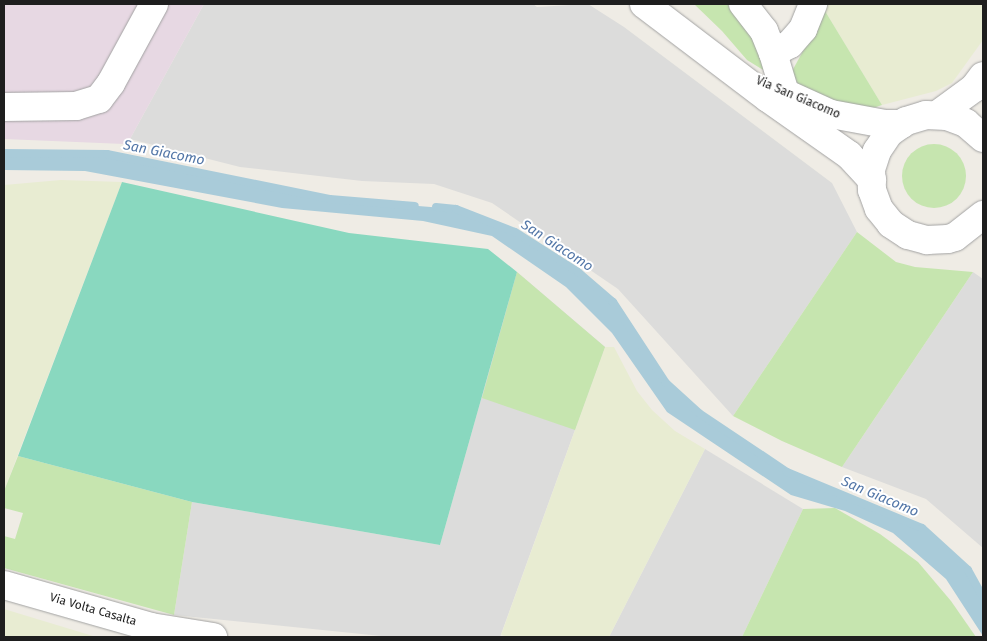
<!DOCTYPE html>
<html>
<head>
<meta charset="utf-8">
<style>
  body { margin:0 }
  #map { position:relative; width:987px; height:641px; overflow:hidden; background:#efece5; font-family:"Fira Sans",sans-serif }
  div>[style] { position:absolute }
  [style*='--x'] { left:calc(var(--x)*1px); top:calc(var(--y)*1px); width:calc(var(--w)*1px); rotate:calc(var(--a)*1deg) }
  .residential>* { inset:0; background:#dcdcdb }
  .industrial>* { inset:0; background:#e7d8e3 }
  .farmland>* { inset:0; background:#e8ecd2 }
  .grass>* { inset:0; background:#c6e5af }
  .round { border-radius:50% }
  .pitch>* { inset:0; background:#89d8bf }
  .water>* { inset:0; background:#a9cbd9 }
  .stream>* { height:8px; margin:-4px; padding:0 4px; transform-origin:4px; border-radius:4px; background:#a9cbd9 }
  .roads { filter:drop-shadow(0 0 1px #a2a2a2) drop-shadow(0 0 1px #a2a2a2) }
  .minor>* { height:28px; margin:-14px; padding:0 14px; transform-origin:14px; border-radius:14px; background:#fff }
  span { translate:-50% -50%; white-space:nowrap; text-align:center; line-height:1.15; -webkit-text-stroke:4px #fff; paint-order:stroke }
  .street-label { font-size:12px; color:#1e1e1e }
  .water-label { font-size:14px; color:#5276a7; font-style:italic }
  .frame { position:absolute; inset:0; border:5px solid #1e1e1e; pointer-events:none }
</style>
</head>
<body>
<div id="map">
  <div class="residential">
    <div style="clip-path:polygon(204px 4px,533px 4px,537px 7px,588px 4px,624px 27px,832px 183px,857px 232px,733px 416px,618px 289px,492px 203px,434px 184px,362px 181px,240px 167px,130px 139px)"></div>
    <div style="clip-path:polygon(517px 272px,605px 347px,500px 637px,391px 637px,174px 615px,192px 502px,440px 545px)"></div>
    <div style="clip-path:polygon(973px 272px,983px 279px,983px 548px,926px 499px,842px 467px)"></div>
    <div style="clip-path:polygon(705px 449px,803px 509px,742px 637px,609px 637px)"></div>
  </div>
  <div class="industrial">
    <div style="clip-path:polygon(4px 4px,204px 4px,130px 139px,124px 144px,4px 139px)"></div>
  </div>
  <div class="farmland">
    <div style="clip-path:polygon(828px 4px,983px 4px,983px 40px,952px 83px,936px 91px,882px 105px,825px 11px)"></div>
    <div style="clip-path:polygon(61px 180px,122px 182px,4px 491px,4px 185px)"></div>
    <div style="clip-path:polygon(605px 347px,614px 347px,637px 391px,652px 410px,675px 431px,705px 449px,609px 637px,509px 637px,501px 635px)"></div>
    <div style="clip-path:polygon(4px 609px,93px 636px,95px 637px,4px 637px)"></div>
  </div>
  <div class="grass">
    <div style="clip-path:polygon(694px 4px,727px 4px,744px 23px,758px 48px,765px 71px,747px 60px,722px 31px)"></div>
    <div style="clip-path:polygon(825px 11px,882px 105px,864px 111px,849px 107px,800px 87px,791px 73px)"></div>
    <div class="round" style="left:902px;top:144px;width:64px;height:64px"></div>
    <div style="clip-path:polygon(857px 232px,896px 262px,915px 267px,973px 272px,842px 467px,782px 441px,733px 416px)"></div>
    <div style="clip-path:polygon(517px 272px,605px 347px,575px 430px,482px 398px)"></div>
    <div style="clip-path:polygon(18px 456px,192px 502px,174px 615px,4px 568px,4px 536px,15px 539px,23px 513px,4px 508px,4px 491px)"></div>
    <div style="clip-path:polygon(835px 508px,880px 534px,918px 562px,951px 601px,976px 637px,742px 637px,803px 509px)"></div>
  </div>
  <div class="pitch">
    <div style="clip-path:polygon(122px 182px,349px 233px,488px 249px,517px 272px,440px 545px,192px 502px,18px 456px)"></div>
  </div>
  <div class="water">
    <div style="clip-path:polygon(4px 153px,107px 154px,330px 199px,456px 209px,515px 232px,578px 272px,613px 302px,666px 383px,699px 413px,787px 472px,922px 528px,968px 570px,983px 597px,983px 636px,946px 579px,893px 533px,845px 511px,791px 495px,667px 412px,612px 333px,566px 287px,492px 236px,423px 221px,282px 208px,85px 171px,4px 170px)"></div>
  </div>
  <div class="stream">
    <div style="--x:4;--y:153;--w:103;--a:0.6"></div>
    <div style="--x:107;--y:154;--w:227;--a:11.4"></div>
    <div style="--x:330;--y:199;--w:85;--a:4.7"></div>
    <div style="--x:436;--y:207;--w:20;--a:6"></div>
    <div style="--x:456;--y:209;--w:63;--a:21.3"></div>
    <div style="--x:515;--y:232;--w:75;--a:32.4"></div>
    <div style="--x:578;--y:272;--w:46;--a:40.6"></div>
    <div style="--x:613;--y:302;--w:97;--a:56.8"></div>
    <div style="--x:666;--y:383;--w:45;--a:42.3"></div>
    <div style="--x:699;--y:413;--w:106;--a:33.8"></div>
    <div style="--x:787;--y:472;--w:146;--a:22.5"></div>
    <div style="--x:922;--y:528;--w:62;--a:42.4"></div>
    <div style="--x:968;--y:570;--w:31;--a:61"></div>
  </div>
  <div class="roads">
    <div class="minor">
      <div style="--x:644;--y:4;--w:156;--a:37.2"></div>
      <div style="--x:768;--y:98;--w:99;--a:35.1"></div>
      <div style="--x:849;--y:155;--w:34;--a:47"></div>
      <div style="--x:743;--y:4;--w:34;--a:52"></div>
      <div style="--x:764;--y:31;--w:24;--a:68"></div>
      <div style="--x:773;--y:53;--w:42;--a:73.3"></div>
      <div style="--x:773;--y:53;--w:19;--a:-28"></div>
      <div style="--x:790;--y:44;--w:20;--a:-49"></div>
      <div style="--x:803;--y:29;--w:27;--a:-68"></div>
      <div style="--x:778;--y:90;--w:58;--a:24.4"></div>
      <div style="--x:831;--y:114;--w:55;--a:10.5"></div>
      <div style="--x:885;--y:124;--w:17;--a:0"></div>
      <div style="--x:4;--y:107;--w:72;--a:-0.8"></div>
      <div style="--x:76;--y:106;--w:24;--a:-17"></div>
      <div style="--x:99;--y:99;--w:20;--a:-53"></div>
      <div style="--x:111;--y:83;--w:90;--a:-61.4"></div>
      <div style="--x:937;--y:115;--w:46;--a:-36.1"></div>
      <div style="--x:974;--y:88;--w:15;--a:-53"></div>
      <div style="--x:983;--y:138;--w:23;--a:-139"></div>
      <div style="--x:966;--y:123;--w:20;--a:-160"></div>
      <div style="--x:947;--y:116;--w:21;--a:-177"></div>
      <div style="--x:926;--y:115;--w:21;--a:163"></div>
      <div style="--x:906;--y:121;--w:21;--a:145"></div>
      <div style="--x:889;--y:133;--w:22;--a:124"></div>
      <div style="--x:877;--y:151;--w:20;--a:108"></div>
      <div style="--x:871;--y:170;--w:20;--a:87"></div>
      <div style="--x:872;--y:190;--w:20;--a:70"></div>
      <div style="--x:879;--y:209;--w:19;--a:51"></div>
      <div style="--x:891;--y:224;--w:20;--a:33"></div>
      <div style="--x:908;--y:235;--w:20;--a:15"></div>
      <div style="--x:927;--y:240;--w:21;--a:-3"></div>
      <div style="--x:948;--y:239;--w:7;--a:-16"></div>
      <div style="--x:955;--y:237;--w:36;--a:-38"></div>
      <div style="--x:4;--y:585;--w:153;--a:15.9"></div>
      <div style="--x:151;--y:627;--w:63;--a:9.2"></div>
    </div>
  </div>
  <div class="street-label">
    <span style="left:798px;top:98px;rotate:23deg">Via San Giacomo</span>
    <span style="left:93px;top:610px;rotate:16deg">Via Volta Casalta</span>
  </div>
  <div class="water-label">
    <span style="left:164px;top:153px;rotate:11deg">San Giacomo</span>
    <span style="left:557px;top:246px;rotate:33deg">San Giacomo</span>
    <span style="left:880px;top:497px;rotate:23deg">San Giacomo</span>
  </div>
  <div class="frame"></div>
</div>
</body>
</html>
